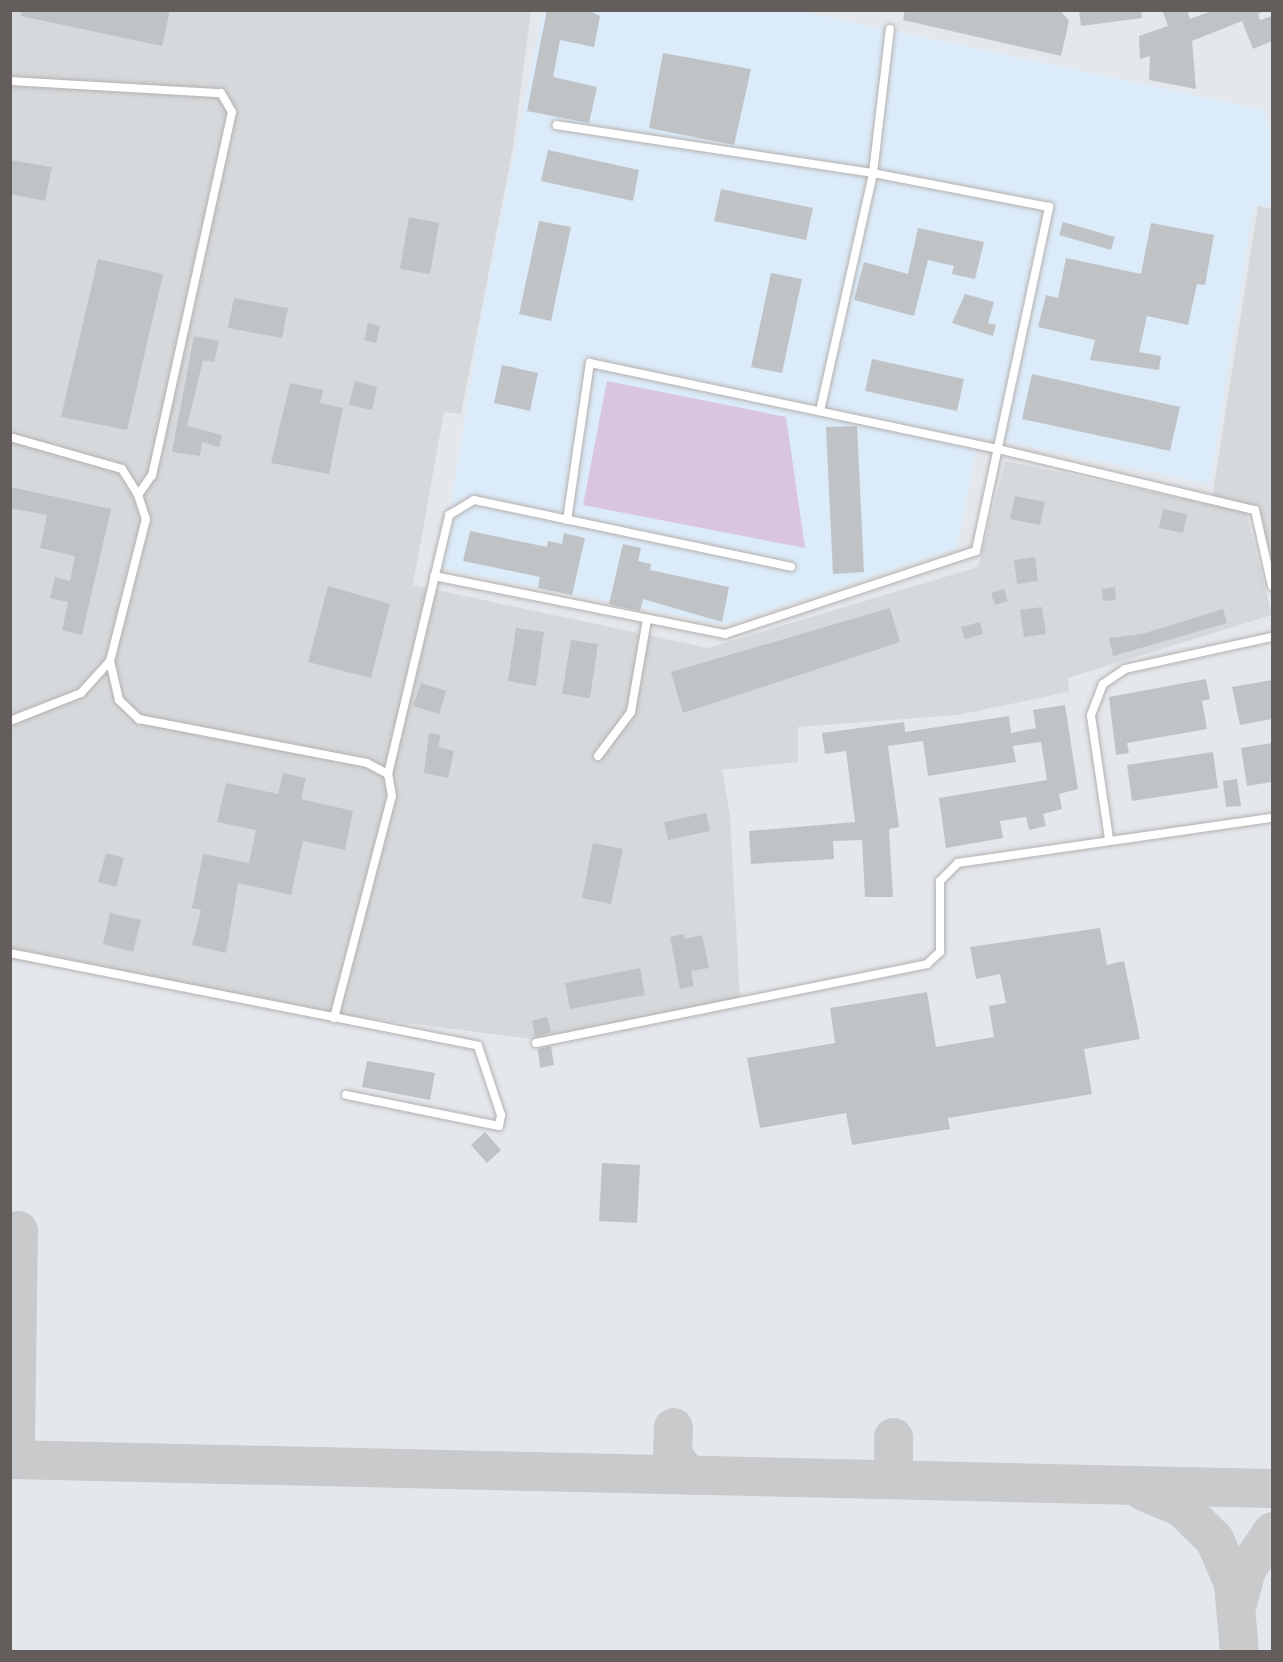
<!DOCTYPE html>
<html>
<head>
<meta charset="utf-8">
<style>
  body { margin:0 }
  #map { position:relative; width:1283px; height:1662px; overflow:hidden; background:#e4e8ed; font-family:Karla,sans-serif }
  div>[style] { position:absolute }
  [style*='--x'] { left:calc(var(--x)*1px); top:calc(var(--y)*1px); width:calc(var(--w)*1px); rotate:calc(var(--a)*1deg) }
  .commercial>* { inset:0; background:#dcebf9 }
  .industrial>* { inset:0; background:#d6d9dc }
  .green>* { inset:0; background:#d9c4e1 }
  .taxiway>* { height:39px; margin:-19.5px; padding:0 19.5px; transform-origin:19.5px; border-radius:19.5px; background:#c8cacc }
  .building>* { inset:0; background:#bfc3c5 }
  .roads { filter:drop-shadow(0 0 2px #b5b1af) drop-shadow(0 0 2px #b5b1af) }
  .service>* { height:8px; margin:-4px; padding:0 4px; transform-origin:4px; border-radius:4px; background:#fff }
  span { translate:-50% -50%; white-space:nowrap; text-align:center; line-height:1.15; -webkit-text-stroke:6px #fff; paint-order:stroke }
  .frame { position:absolute; inset:0; border:12px solid #635e5c; pointer-events:none }
</style>
</head>
<body>
<div id="map">
  <div class="commercial">
    <div style="clip-path:polygon(543px 11px,800px 11px,1264px 110px,1272px 137px,1272px 206px,1254px 205px,1210px 484px,979px 436px,957px 548px,724px 624px,441px 568px,481px 317px)"></div>
  </div>
  <div class="industrial">
    <div style="clip-path:polygon(10px 11px,531px 11px,513px 148px,461px 414px,444px 412px,413px 585px,708px 648px,978px 567px,1005px 461px,1246px 512px,1272px 615px,1068px 678px,1069px 692px,958px 715px,798px 727px,798px 762px,722px 770px,730px 815px,740px 998px,532px 1039px,343px 1015px,11px 959px)"></div>
    <div style="clip-path:polygon(1258px 206px,1272px 209px,1272px 586px,1255px 510px,1212px 498px)"></div>
  </div>
  <div class="green">
    <div style="clip-path:polygon(607px 381px,786px 417px,805px 548px,583px 505px)"></div>
  </div>
  <div class="taxiway">
    <div style="--x:673;--y:1427;--w:28;--a:92"></div>
    <div style="--x:672;--y:1455;--w:26;--a:50"></div>
    <div style="--x:15;--y:1441;--w:211;--a:-89.2"></div>
    <div style="--x:893;--y:1457;--w:20;--a:-90"></div>
    <div style="--x:10;--y:1459;--w:1262;--a:1.32"></div>
    <div style="--x:1143;--y:1491;--w:41;--a:22.8"></div>
    <div style="--x:1181;--y:1507;--w:46;--a:44.1"></div>
    <div style="--x:1214;--y:1539;--w:48;--a:66.6"></div>
    <div style="--x:1233;--y:1583;--w:69;--a:85"></div>
    <div style="--x:1237;--y:1603;--w:35;--a:-75"></div>
    <div style="--x:1246;--y:1569;--w:46;--a:-55.6"></div>
  </div>
  <div class="building">
    <div style="clip-path:polygon(22px 10px,170px 10px,162px 46px,21px 16px)"></div>
    <div style="clip-path:polygon(547px 10px,588px 10px,600px 16px,594px 47px,560px 40px,553px 77px,597px 87px,589px 123px,527px 111px)"></div>
    <div style="clip-path:polygon(905px 10px,1060px 10px,1069px 21px,1061px 56px,903px 20px)"></div>
    <div style="clip-path:polygon(1079px 10px,1141px 10px,1142px 18px,1081px 26px)"></div>
    <div style="clip-path:polygon(1162px 10px,1187px 10px,1190px 19px,1214px 10px,1265px 10px,1258px 14px,1260px 20px,1272px 16px,1272px 41px,1253px 49px,1242px 21px,1192px 41px,1196px 89px,1149px 80px,1150px 56px,1140px 59px,1139px 36px,1168px 26px)"></div>
    <div style="clip-path:polygon(663px 53px,751px 69px,734px 145px,649px 128px)"></div>
    <div style="clip-path:polygon(548px 150px,639px 170px,633px 201px,541px 181px)"></div>
    <div style="clip-path:polygon(10px 160px,52px 167px,45px 201px,10px 194px)"></div>
    <div style="clip-path:polygon(721px 189px,813px 208px,806px 240px,714px 221px)"></div>
    <div style="clip-path:polygon(409px 217px,439px 223px,430px 274px,400px 269px)"></div>
    <div style="clip-path:polygon(539px 221px,571px 227px,551px 321px,519px 314px)"></div>
    <div style="clip-path:polygon(1063px 222px,1115px 237px,1111px 250px,1059px 235px)"></div>
    <div style="clip-path:polygon(1151px 223px,1214px 235px,1205px 285px,1197px 284px,1188px 325px,1147px 316px,1139px 352px,1161px 356px,1159px 370px,1090px 360px,1095px 340px,1038px 327px,1046px 295px,1058px 298px,1066px 258px,1141px 274px)"></div>
    <div style="clip-path:polygon(918px 228px,984px 242px,975px 279px,952px 274px,954px 266px,928px 260px,914px 316px,854px 300px,864px 262px,908px 274px)"></div>
    <div style="clip-path:polygon(98px 259px,163px 274px,127px 430px,61px 417px)"></div>
    <div style="clip-path:polygon(771px 273px,802px 279px,782px 373px,751px 367px)"></div>
    <div style="clip-path:polygon(965px 294px,994px 302px,988px 323px,996px 325px,993px 336px,952px 323px)"></div>
    <div style="clip-path:polygon(234px 298px,288px 308px,282px 338px,228px 328px)"></div>
    <div style="clip-path:polygon(368px 323px,380px 326px,376px 343px,364px 340px)"></div>
    <div style="clip-path:polygon(194px 336px,219px 341px,214px 362px,203px 360px,187px 426px,222px 435px,219px 447px,202px 442px,200px 456px,172px 452px)"></div>
    <div style="clip-path:polygon(872px 359px,964px 379px,957px 411px,865px 391px)"></div>
    <div style="clip-path:polygon(502px 365px,538px 373px,530px 411px,494px 403px)"></div>
    <div style="clip-path:polygon(1032px 374px,1180px 407px,1170px 451px,1022px 419px)"></div>
    <div style="clip-path:polygon(355px 381px,377px 387px,372px 410px,349px 405px)"></div>
    <div style="clip-path:polygon(290px 383px,323px 390px,320px 403px,343px 408px,329px 474px,271px 463px)"></div>
    <div style="clip-path:polygon(857px 426px,864px 572px,833px 574px,826px 427px)"></div>
    <div style="clip-path:polygon(10px 487px,111px 509px,82px 635px,62px 630px,68px 602px,50px 598px,55px 577px,70px 581px,75px 556px,40px 548px,47px 515px,10px 508px)"></div>
    <div style="clip-path:polygon(1015px 496px,1045px 502px,1040px 525px,1010px 519px)"></div>
    <div style="clip-path:polygon(1163px 509px,1187px 514px,1183px 533px,1159px 528px)"></div>
    <div style="clip-path:polygon(470px 531px,547px 547px,548px 541px,562px 544px,564px 533px,585px 538px,572px 595px,538px 588px,540px 577px,463px 561px)"></div>
    <div style="clip-path:polygon(623px 544px,641px 548px,638px 561px,651px 564px,650px 570px,729px 587px,722px 622px,643px 599px,640px 611px,609px 604px)"></div>
    <div style="clip-path:polygon(1035px 557px,1038px 581px,1017px 584px,1014px 560px)"></div>
    <div style="clip-path:polygon(328px 586px,390px 604px,371px 678px,308px 662px)"></div>
    <div style="clip-path:polygon(1115px 587px,1116px 600px,1103px 601px,1102px 589px)"></div>
    <div style="clip-path:polygon(1004px 589px,1008px 601px,995px 605px,991px 593px)"></div>
    <div style="clip-path:polygon(1042px 607px,1046px 634px,1024px 637px,1020px 610px)"></div>
    <div style="clip-path:polygon(890px 608px,900px 642px,683px 713px,671px 672px)"></div>
    <div style="clip-path:polygon(1223px 609px,1227px 623px,1113px 656px,1109px 638px,1142px 634px)"></div>
    <div style="clip-path:polygon(980px 622px,983px 634px,965px 639px,961px 627px)"></div>
    <div style="clip-path:polygon(516px 628px,544px 632px,536px 686px,508px 681px)"></div>
    <div style="clip-path:polygon(571px 640px,598px 644px,590px 698px,562px 694px)"></div>
    <div style="clip-path:polygon(1206px 679px,1210px 699px,1202px 701px,1207px 729px,1127px 743px,1129px 753px,1116px 755px,1109px 697px)"></div>
    <div style="clip-path:polygon(1272px 680px,1272px 719px,1240px 725px,1232px 687px)"></div>
    <div style="clip-path:polygon(421px 683px,446px 691px,439px 714px,413px 706px)"></div>
    <div style="clip-path:polygon(1065px 705px,1078px 789px,1059px 794px,1062px 809px,1043px 814px,1046px 826px,1029px 830px,1026px 817px,1000px 821px,1003px 838px,946px 848px,939px 798px,1047px 780px,1041px 742px,1013px 746px,1016px 762px,928px 776px,923px 741px,888px 746px,899px 827px,889px 829px,893px 897px,865px 897px,862px 840px,833px 841px,834px 859px,751px 864px,749px 831px,855px 822px,846px 751px,825px 754px,822px 733px,904px 722px,905px 732px,1009px 716px,1011px 733px,1036px 728px,1033px 710px)"></div>
    <div style="clip-path:polygon(429px 733px,441px 735px,438px 747px,454px 751px,448px 778px,424px 773px)"></div>
    <div style="clip-path:polygon(1272px 743px,1272px 782px,1247px 786px,1241px 748px)"></div>
    <div style="clip-path:polygon(1213px 752px,1218px 788px,1132px 801px,1127px 765px)"></div>
    <div style="clip-path:polygon(283px 773px,306px 778px,301px 799px,353px 811px,345px 850px,303px 841px,291px 895px,238px 883px,226px 953px,192px 945px,201px 910px,192px 908px,203px 854px,249px 863px,256px 830px,217px 822px,226px 783px,278px 794px)"></div>
    <div style="clip-path:polygon(1237px 779px,1241px 806px,1226px 807px,1223px 781px)"></div>
    <div style="clip-path:polygon(706px 813px,710px 831px,668px 840px,664px 822px)"></div>
    <div style="clip-path:polygon(593px 843px,623px 849px,611px 904px,582px 898px)"></div>
    <div style="clip-path:polygon(106px 853px,124px 858px,116px 887px,98px 882px)"></div>
    <div style="clip-path:polygon(110px 913px,141px 920px,133px 952px,103px 944px)"></div>
    <div style="clip-path:polygon(1100px 928px,1107px 965px,1124px 961px,1140px 1039px,1084px 1049px,1092px 1094px,948px 1118px,950px 1129px,852px 1145px,846px 1113px,760px 1128px,747px 1058px,835px 1043px,830px 1008px,927px 992px,936px 1047px,994px 1037px,989px 1006px,1006px 1003px,1000px 974px,976px 979px,970px 947px)"></div>
    <div style="clip-path:polygon(684px 934px,685px 939px,702px 935px,709px 968px,691px 971px,694px 986px,680px 989px,670px 937px)"></div>
    <div style="clip-path:polygon(640px 968px,645px 995px,570px 1009px,565px 983px)"></div>
    <div style="clip-path:polygon(547px 1017px,551px 1032px,535px 1037px,532px 1021px)"></div>
    <div style="clip-path:polygon(551px 1046px,554px 1065px,540px 1068px,538px 1049px)"></div>
    <div style="clip-path:polygon(367px 1061px,435px 1073px,430px 1100px,362px 1087px)"></div>
    <div style="clip-path:polygon(485px 1132px,501px 1150px,487px 1163px,471px 1145px)"></div>
    <div style="clip-path:polygon(602px 1163px,640px 1165px,637px 1223px,599px 1221px)"></div>
  </div>
  <div class="roads">
    <div class="service">
      <div style="--x:10;--y:81;--w:211;--a:3.3"></div>
      <div style="--x:221;--y:93;--w:22;--a:60"></div>
      <div style="--x:232;--y:112;--w:372;--a:102.4"></div>
      <div style="--x:152;--y:475;--w:24;--a:125"></div>
      <div style="--x:820;--y:411;--w:244;--a:-77.4"></div>
      <div style="--x:873;--y:173;--w:145;--a:-83.3"></div>
      <div style="--x:10;--y:437;--w:116;--a:15.9"></div>
      <div style="--x:122;--y:469;--w:31;--a:58"></div>
      <div style="--x:138;--y:495;--w:25;--a:72"></div>
      <div style="--x:146;--y:519;--w:146;--a:104.2"></div>
      <div style="--x:110;--y:661;--w:40;--a:77"></div>
      <div style="--x:119;--y:700;--w:28;--a:44"></div>
      <div style="--x:139;--y:719;--w:232;--a:10.9"></div>
      <div style="--x:367;--y:763;--w:24;--a:28"></div>
      <div style="--x:567;--y:520;--w:159;--a:-81.7"></div>
      <div style="--x:590;--y:363;--w:417;--a:11.9"></div>
      <div style="--x:998;--y:449;--w:264;--a:13.4"></div>
      <div style="--x:1255;--y:510;--w:78;--a:77.4"></div>
      <div style="--x:434;--y:576;--w:297;--a:11.3"></div>
      <div style="--x:725;--y:634;--w:264;--a:-18.3"></div>
      <div style="--x:976;--y:551;--w:352;--a:-78"></div>
      <div style="--x:1049;--y:207;--w:179;--a:-169.1"></div>
      <div style="--x:873;--y:173;--w:320;--a:-171.4"></div>
      <div style="--x:10;--y:721;--w:76;--a:-21.5"></div>
      <div style="--x:81;--y:693;--w:43;--a:-47.8"></div>
      <div style="--x:598;--y:756;--w:55;--a:-53.1"></div>
      <div style="--x:631;--y:712;--w:94;--a:-80.2"></div>
      <div style="--x:1109;--y:839;--w:125;--a:-98.3"></div>
      <div style="--x:1091;--y:715;--w:33;--a:-69"></div>
      <div style="--x:1103;--y:684;--w:27;--a:-34"></div>
      <div style="--x:1125;--y:669;--w:150;--a:-12.3"></div>
      <div style="--x:10;--y:953;--w:477;--a:11.2"></div>
      <div style="--x:478;--y:1046;--w:73;--a:71.6"></div>
      <div style="--x:501;--y:1115;--w:11;--a:100"></div>
      <div style="--x:499;--y:1126;--w:156;--a:-168.5"></div>
      <div style="--x:334;--y:1018;--w:229;--a:-75.4"></div>
      <div style="--x:392;--y:796;--w:22;--a:-100"></div>
      <div style="--x:388;--y:774;--w:266;--a:-76.7"></div>
      <div style="--x:449;--y:515;--w:29;--a:-31"></div>
      <div style="--x:474;--y:500;--w:324;--a:11.9"></div>
      <div style="--x:536;--y:1043;--w:399;--a:-11.4"></div>
      <div style="--x:927;--y:964;--w:18;--a:-43"></div>
      <div style="--x:940;--y:952;--w:71;--a:-90"></div>
      <div style="--x:940;--y:881;--w:25;--a:-45"></div>
      <div style="--x:958;--y:863;--w:317;--a:-8.2"></div>
    </div>
  </div>
  <div class="frame"></div>
</div>
</body>
</html>
